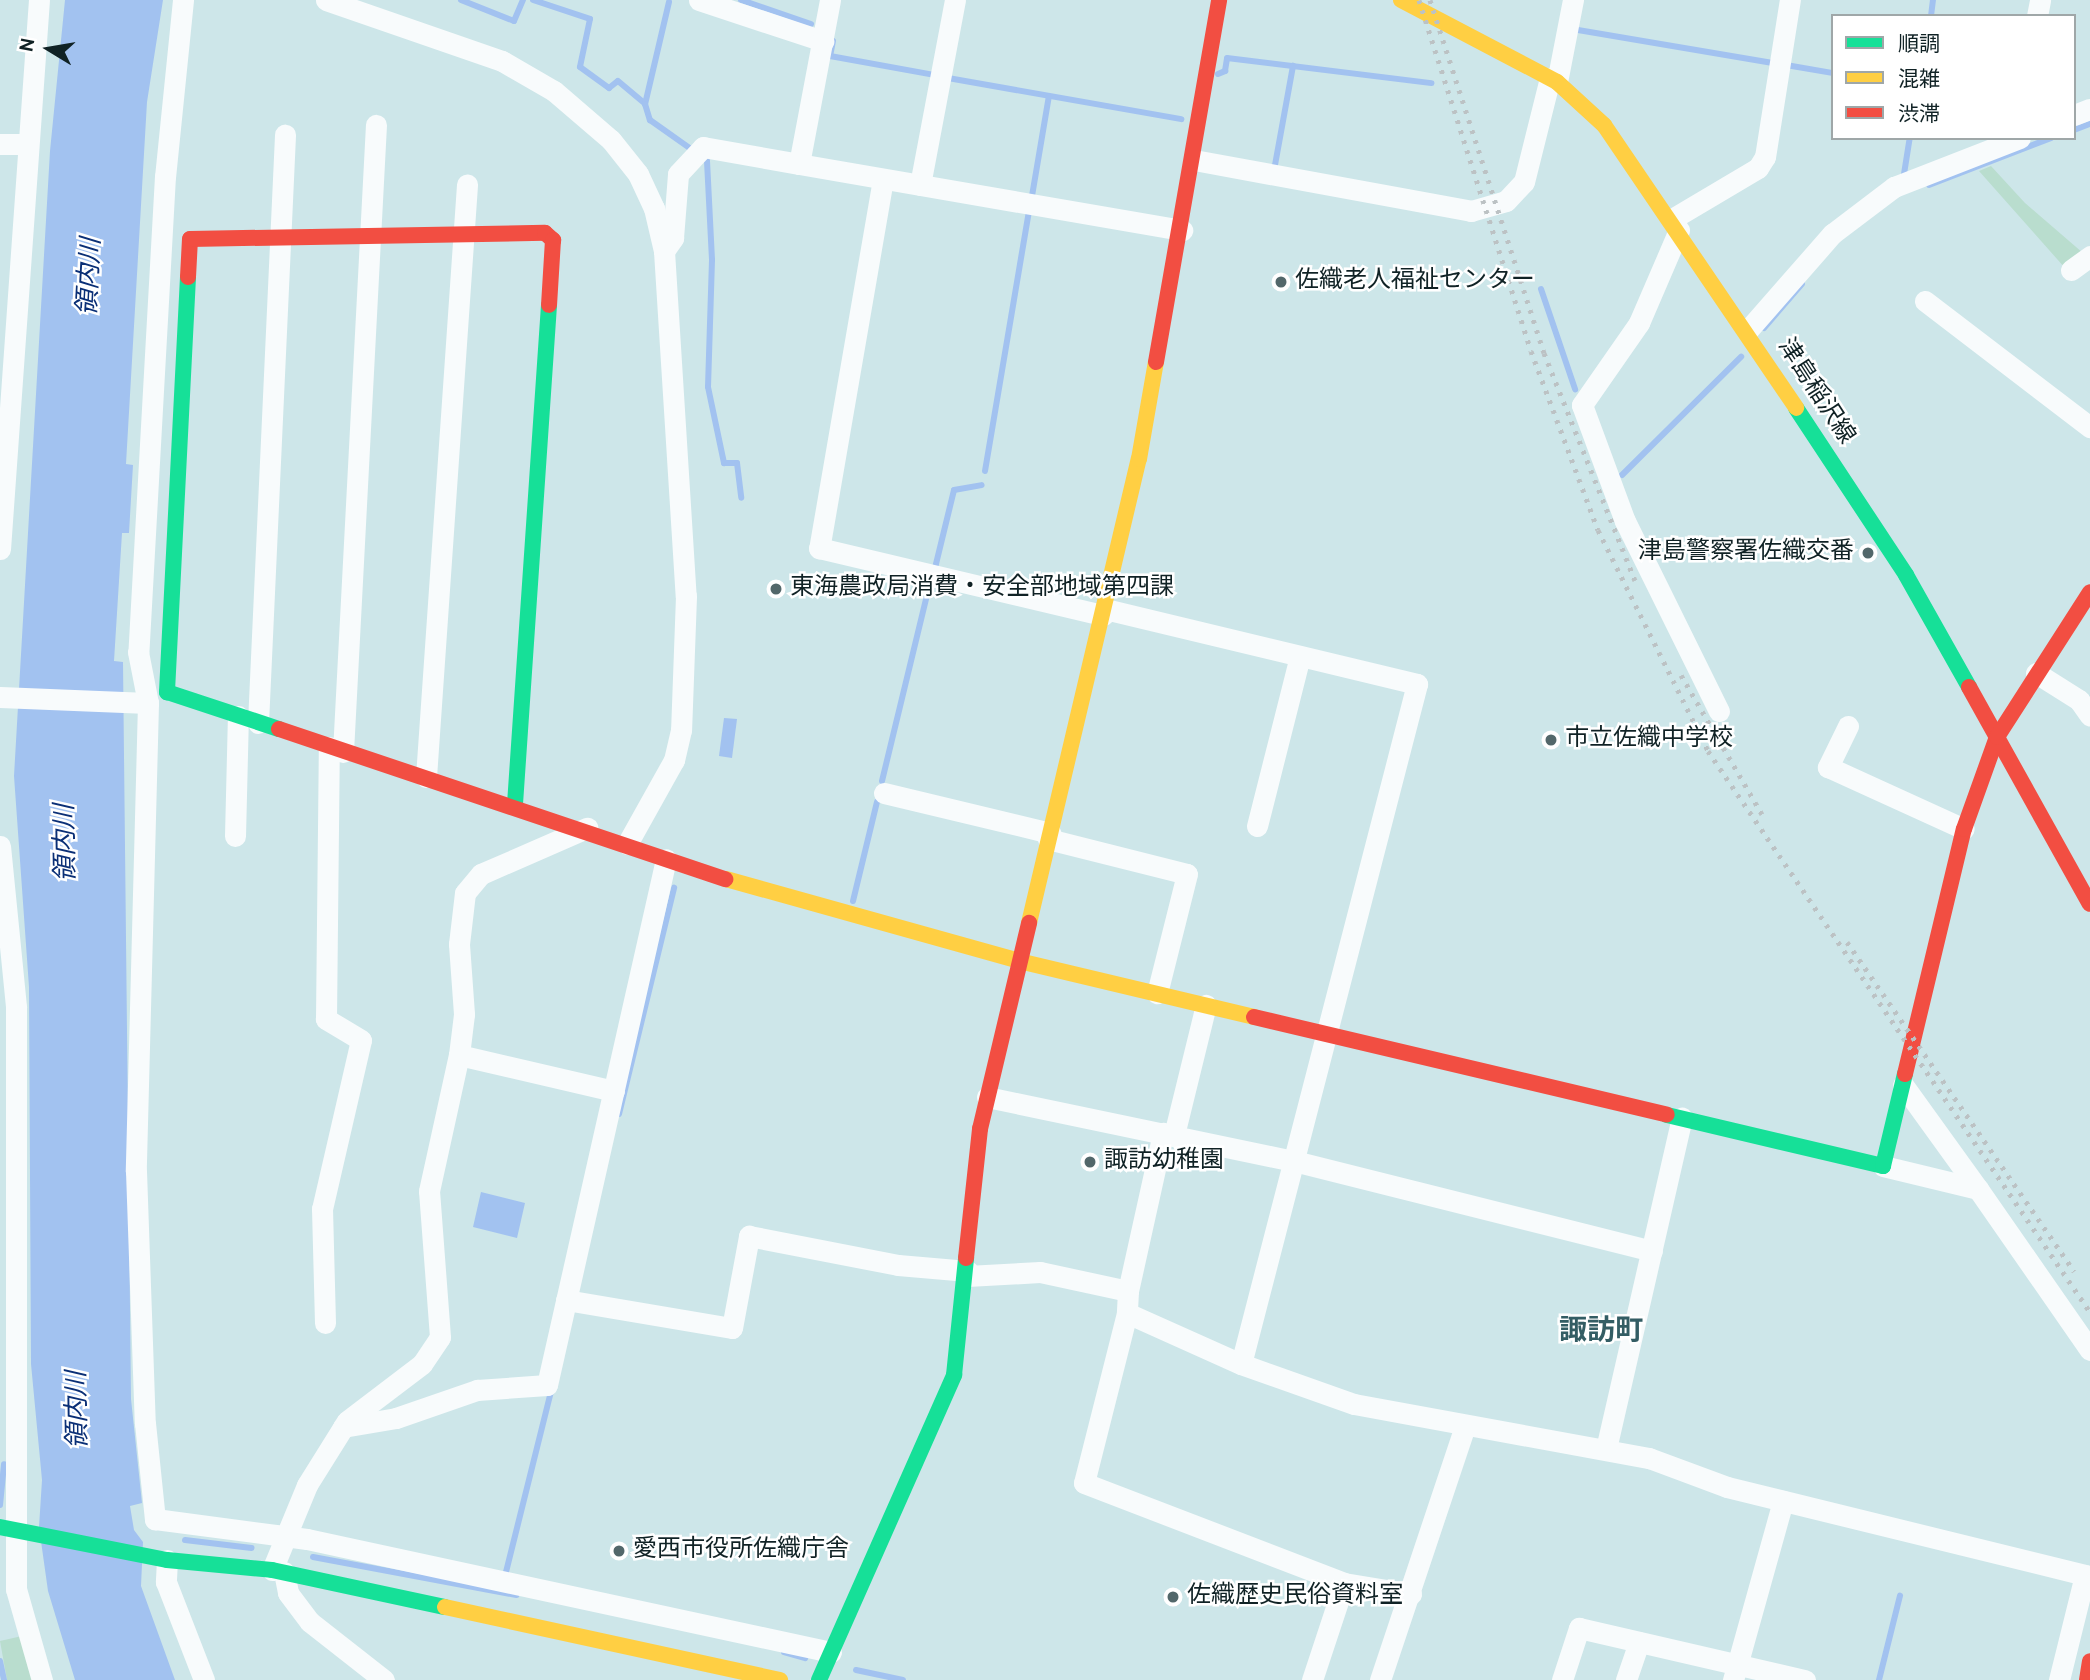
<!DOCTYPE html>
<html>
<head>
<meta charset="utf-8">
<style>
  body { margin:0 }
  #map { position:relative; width:2090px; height:1680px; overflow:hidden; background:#cde6e9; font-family:Overpass,"Noto Sans JP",sans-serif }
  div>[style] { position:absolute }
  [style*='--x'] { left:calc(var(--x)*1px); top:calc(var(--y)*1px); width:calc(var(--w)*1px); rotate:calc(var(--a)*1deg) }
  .green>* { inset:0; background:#b9ddce }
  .water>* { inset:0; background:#a2c2f0 }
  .stream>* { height:6px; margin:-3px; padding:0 3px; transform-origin:3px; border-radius:3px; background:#a2c2f0 }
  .street>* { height:21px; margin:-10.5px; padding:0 10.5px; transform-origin:10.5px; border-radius:10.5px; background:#f8fbfc }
  .fast>* { height:16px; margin:-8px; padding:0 8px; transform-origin:8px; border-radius:8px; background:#16e098 }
  .slow>* { height:16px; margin:-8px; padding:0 8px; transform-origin:8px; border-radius:8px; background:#ffcf43 }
  .jam>* { height:16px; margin:-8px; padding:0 8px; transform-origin:8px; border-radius:8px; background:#f24e42 }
  .rail>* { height:5px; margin-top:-2.5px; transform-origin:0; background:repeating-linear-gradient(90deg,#bcc2c4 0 3.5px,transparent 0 10.5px) }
  .dots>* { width:19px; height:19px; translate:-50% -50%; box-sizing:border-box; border:4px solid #fff; border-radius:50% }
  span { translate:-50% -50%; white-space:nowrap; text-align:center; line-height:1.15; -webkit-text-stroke:5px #fff; paint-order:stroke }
  .poi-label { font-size:24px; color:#102225 }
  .left { translate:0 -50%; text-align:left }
  .right { translate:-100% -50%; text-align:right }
  .street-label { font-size:24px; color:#102225 }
  .water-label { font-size:26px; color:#0a2f76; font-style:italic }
  .quarter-label { font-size:28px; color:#335d64; font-weight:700 }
  .legend { position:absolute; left:1831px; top:14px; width:245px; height:126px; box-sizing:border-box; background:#fff; border:2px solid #9fa7a8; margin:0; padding:9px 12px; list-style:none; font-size:21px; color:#102225 }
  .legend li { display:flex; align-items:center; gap:14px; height:35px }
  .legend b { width:35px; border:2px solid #9fa7a8 }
  .north { position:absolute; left:14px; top:14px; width:70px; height:70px; -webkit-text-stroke:5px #fff; paint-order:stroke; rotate:281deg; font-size:19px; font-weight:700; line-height:28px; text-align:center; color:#102225 }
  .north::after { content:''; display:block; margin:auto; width:24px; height:32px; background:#102225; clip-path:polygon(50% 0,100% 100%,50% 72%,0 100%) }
</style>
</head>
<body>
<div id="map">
  <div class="green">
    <div style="clip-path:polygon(1991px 166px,2025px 203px,2083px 253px,2065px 268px,1979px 171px)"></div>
    <div style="clip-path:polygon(22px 1636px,34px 1680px,7px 1680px,0 1641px)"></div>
  </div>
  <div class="water">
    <div style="clip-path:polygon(65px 0,163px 0,147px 102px,126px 464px,133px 465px,129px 533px,122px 533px,114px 661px,123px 662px,131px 1399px,142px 1503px,130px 1506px,134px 1530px,143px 1542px,141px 1586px,175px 1680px,75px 1680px,48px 1591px,39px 1527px,42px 1480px,31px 1364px,29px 987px,14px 776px,50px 151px)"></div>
    <div style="clip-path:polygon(724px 718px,737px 719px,732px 758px,719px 756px)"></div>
    <div style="clip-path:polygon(481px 1192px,525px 1203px,517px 1238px,473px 1227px)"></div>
  </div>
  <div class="stream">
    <div style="--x:461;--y:0;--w:57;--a:21.6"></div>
    <div style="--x:514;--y:21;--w:23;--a:-67"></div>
    <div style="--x:533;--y:0;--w:60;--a:18.4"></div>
    <div style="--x:590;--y:19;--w:49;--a:101.8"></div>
    <div style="--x:580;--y:67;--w:36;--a:36"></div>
    <div style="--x:609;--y:88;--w:11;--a:-38"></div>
    <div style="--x:618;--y:81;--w:35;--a:40"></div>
    <div style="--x:741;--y:0;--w:74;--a:18.9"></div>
    <div style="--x:669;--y:2;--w:105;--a:103.2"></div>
    <div style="--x:645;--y:104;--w:17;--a:73"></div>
    <div style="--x:650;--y:120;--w:50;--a:35.3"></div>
    <div style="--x:1931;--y:16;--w:16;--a:-83"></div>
    <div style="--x:1578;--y:30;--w:199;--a:9.6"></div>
    <div style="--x:833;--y:41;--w:15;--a:101"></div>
    <div style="--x:830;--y:56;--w:107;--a:10.3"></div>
    <div style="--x:1786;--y:65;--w:48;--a:9.7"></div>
    <div style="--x:1218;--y:74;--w:8;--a:-23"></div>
    <div style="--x:1225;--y:71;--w:13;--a:-81"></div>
    <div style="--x:1227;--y:58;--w:206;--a:7"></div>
    <div style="--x:948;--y:78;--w:237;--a:10"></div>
    <div style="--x:2074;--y:130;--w:17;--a:-21"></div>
    <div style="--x:702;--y:157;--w:6;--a:39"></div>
    <div style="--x:707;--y:161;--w:99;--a:87.1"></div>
    <div style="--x:712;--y:260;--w:127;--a:91.8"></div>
    <div style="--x:708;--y:387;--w:78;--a:78.1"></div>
    <div style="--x:724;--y:463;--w:13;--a:0"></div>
    <div style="--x:737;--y:463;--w:35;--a:83"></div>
    <div style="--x:1275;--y:165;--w:101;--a:-79.7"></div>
    <div style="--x:1904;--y:174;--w:36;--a:-81"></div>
    <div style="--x:1929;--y:185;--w:131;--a:-21.1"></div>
    <div style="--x:1032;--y:196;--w:101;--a:-80.4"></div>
    <div style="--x:1541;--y:289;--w:106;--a:71.2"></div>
    <div style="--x:1764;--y:328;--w:58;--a:-49.2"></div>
    <div style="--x:985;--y:471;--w:263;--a:-80.4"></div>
    <div style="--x:1622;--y:475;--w:168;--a:-44.8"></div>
    <div style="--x:935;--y:568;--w:80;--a:-76.3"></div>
    <div style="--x:954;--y:490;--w:28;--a:-10"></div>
    <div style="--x:882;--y:781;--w:201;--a:-76.4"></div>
    <div style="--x:853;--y:901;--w:102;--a:-76.4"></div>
    <div style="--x:619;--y:1114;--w:233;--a:-76.3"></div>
    <div style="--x:0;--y:1505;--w:41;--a:-84.4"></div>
    <div style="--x:185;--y:1540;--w:67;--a:6.8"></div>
    <div style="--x:313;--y:1557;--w:207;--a:10.6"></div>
    <div style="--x:506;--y:1572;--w:190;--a:-76"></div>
    <div style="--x:784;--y:1652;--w:22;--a:16"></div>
    <div style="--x:0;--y:1661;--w:19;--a:78"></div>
    <div style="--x:856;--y:1670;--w:48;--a:12"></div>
    <div style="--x:1879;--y:1680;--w:87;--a:-76"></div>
  </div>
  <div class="street">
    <div style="--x:183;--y:0;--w:177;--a:95.8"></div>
    <div style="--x:165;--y:176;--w:477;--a:93.2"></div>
    <div style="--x:138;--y:652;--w:52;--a:78.9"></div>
    <div style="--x:148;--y:703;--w:468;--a:91.5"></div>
    <div style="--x:136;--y:1171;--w:252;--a:88"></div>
    <div style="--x:145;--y:1423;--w:97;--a:84.1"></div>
    <div style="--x:155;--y:1519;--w:153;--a:7.5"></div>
    <div style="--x:307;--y:1539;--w:536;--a:12.17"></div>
    <div style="--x:326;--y:0;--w:186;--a:19.1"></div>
    <div style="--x:502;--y:61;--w:60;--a:30"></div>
    <div style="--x:554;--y:91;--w:75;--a:40.7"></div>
    <div style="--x:611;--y:140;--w:43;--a:51.5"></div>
    <div style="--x:638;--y:174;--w:38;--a:65"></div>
    <div style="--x:654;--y:208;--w:44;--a:76.9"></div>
    <div style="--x:664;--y:251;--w:346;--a:86.4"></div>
    <div style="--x:686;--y:596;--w:134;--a:92.1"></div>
    <div style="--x:681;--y:730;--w:31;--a:103"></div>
    <div style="--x:674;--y:760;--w:96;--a:119.2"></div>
    <div style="--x:699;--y:0;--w:131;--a:18.3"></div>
    <div style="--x:830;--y:0;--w:167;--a:100.7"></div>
    <div style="--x:799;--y:164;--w:389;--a:9.8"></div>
    <div style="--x:2037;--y:16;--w:16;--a:-79"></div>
    <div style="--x:1557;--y:82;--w:84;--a:-79"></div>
    <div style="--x:2074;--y:115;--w:17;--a:-21"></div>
    <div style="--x:0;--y:144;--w:25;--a:0"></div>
    <div style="--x:1194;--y:160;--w:282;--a:10.4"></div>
    <div style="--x:1471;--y:211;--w:36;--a:-16"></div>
    <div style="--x:1506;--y:201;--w:26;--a:-47"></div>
    <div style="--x:1524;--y:182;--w:107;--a:-76"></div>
    <div style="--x:883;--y:179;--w:375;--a:99.8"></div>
    <div style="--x:819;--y:548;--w:292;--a:13.3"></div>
    <div style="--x:920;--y:185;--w:188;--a:-79.3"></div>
    <div style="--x:1672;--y:219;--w:100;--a:-30.7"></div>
    <div style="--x:1758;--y:168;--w:13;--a:-58"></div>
    <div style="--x:1765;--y:157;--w:159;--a:-81"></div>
    <div style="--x:1679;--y:230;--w:101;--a:113.3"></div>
    <div style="--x:1639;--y:323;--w:100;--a:124.8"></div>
    <div style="--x:1582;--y:405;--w:124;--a:69.7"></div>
    <div style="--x:1625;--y:521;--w:212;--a:63.7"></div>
    <div style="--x:664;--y:251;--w:16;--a:-55"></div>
    <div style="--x:673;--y:238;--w:64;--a:-85.5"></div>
    <div style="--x:678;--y:174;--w:37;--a:-47"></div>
    <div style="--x:703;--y:147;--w:97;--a:10"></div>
    <div style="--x:2071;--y:270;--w:24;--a:-36"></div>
    <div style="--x:1925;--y:301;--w:208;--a:37.4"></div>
    <div style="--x:1748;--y:330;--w:128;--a:-48.8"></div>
    <div style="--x:1832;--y:234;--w:78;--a:-37.2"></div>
    <div style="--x:1894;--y:187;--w:135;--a:-21.3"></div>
    <div style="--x:0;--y:549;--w:550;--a:-85.94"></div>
    <div style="--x:1105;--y:609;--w:321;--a:13.5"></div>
    <div style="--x:1417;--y:684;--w:702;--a:104.51"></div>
    <div style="--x:2036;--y:673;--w:51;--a:32.1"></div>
    <div style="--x:2079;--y:700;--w:19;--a:55"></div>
    <div style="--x:0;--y:697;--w:148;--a:2.3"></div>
    <div style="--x:258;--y:723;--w:589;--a:-87.37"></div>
    <div style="--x:1848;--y:726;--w:46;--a:116"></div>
    <div style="--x:1828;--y:767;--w:149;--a:24.5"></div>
    <div style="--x:343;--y:752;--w:628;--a:-86.99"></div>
    <div style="--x:426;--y:777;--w:594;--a:-86.04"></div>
    <div style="--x:884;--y:793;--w:171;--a:13.5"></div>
    <div style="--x:1257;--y:826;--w:175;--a:-75.8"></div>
    <div style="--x:235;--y:836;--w:120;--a:-88.6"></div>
    <div style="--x:1048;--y:839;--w:143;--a:14.1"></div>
    <div style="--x:1187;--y:874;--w:123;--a:104.1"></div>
    <div style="--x:0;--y:846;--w:162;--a:84.3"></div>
    <div style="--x:16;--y:1007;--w:582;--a:90"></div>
    <div style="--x:16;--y:1589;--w:95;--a:74.1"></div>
    <div style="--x:459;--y:1055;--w:159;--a:13.1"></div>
    <div style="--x:1903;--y:1085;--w:128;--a:54.2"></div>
    <div style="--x:987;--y:1097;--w:314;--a:11.8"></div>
    <div style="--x:1294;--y:1161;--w:369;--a:14.1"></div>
    <div style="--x:1174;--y:1135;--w:134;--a:-76.2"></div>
    <div style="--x:1883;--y:1166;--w:98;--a:13.6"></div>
    <div style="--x:1978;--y:1189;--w:196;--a:55.2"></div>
    <div style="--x:967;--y:1276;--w:73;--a:-3.1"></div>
    <div style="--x:1040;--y:1272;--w:90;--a:12.2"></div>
    <div style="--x:1128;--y:1291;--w:22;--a:93"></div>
    <div style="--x:1127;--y:1313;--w:125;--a:24.1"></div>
    <div style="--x:1241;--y:1364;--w:120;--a:19.5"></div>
    <div style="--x:1354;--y:1404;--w:300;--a:10.4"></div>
    <div style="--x:1649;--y:1458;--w:83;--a:20.4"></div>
    <div style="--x:1727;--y:1487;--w:374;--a:13.8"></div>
    <div style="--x:1128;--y:1291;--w:162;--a:-77.5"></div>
    <div style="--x:566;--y:1300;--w:168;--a:9.6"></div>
    <div style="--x:732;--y:1328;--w:94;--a:-79.5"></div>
    <div style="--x:749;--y:1236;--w:152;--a:11"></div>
    <div style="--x:898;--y:1265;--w:70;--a:4.9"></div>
    <div style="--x:1127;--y:1313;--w:175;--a:104.2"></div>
    <div style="--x:1084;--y:1483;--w:279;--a:21"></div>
    <div style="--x:1344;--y:1583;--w:68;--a:9.3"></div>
    <div style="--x:325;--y:1323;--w:114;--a:-91.5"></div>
    <div style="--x:322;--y:1209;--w:173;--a:-77"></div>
    <div style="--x:361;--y:1040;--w:41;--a:-149"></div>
    <div style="--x:326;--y:1019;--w:272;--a:-89.4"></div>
    <div style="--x:343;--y:1427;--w:54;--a:-9.6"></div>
    <div style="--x:396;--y:1418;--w:86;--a:-19.1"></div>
    <div style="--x:477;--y:1390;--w:70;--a:-4.1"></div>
    <div style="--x:547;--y:1385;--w:539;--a:-77.25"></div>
    <div style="--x:1606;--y:1449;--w:340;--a:-77.1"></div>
    <div style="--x:167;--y:1560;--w:22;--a:93"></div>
    <div style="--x:166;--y:1582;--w:105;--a:68.8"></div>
    <div style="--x:272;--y:1570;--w:92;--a:-67.6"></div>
    <div style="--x:307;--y:1485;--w:75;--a:-58"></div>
    <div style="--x:347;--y:1421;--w:94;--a:-37.2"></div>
    <div style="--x:422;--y:1364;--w:32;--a:-56"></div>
    <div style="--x:440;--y:1337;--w:146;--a:-94.3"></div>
    <div style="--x:429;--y:1191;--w:139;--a:-77.6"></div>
    <div style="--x:459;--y:1055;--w:41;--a:-83"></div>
    <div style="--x:464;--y:1014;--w:70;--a:-94.1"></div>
    <div style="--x:459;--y:944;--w:51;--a:-83.3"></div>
    <div style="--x:465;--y:893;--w:25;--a:-50"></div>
    <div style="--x:481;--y:874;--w:116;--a:-23.5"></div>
    <div style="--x:284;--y:1572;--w:21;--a:79"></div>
    <div style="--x:288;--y:1593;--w:36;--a:53"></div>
    <div style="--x:310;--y:1622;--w:94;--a:38.1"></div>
    <div style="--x:1312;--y:1680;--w:102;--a:-71.7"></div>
    <div style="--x:1380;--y:1680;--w:268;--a:-71.5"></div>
    <div style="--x:1562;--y:1680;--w:55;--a:-71.9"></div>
    <div style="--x:1579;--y:1628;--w:232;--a:13"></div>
    <div style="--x:1626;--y:1680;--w:40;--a:-71.1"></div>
    <div style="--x:1733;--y:1680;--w:186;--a:-74.4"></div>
    <div style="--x:2059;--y:1680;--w:108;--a:-76.1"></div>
  </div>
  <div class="fast">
    <div style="--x:188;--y:277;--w:416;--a:92.9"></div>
    <div style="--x:167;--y:692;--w:118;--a:18.3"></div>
    <div style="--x:1796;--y:408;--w:200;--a:56.6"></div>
    <div style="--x:1906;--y:575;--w:129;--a:60.6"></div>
    <div style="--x:515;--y:804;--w:500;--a:-86.1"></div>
    <div style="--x:1667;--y:1115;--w:222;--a:13.3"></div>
    <div style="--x:1883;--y:1166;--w:95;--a:-76.6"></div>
    <div style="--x:0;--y:1527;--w:170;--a:11.2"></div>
    <div style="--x:167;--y:1560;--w:105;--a:5.4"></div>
    <div style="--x:272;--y:1570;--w:177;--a:12.1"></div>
    <div style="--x:819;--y:1680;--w:334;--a:-66.1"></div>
    <div style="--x:954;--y:1375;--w:118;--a:-84.1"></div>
  </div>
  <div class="slow">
    <div style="--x:1401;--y:0;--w:176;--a:27.7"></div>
    <div style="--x:1557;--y:82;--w:64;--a:42.5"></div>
    <div style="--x:1604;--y:125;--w:342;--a:55.8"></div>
    <div style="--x:726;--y:879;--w:304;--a:15.6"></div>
    <div style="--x:1019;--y:961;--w:242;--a:13.4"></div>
    <div style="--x:1029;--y:923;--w:477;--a:-76.7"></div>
    <div style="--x:1139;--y:459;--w:98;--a:-80.1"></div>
    <div style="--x:445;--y:1607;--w:343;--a:12.3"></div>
  </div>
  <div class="jam">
    <div style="--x:188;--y:277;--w:38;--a:-87"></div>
    <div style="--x:190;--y:239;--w:355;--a:-1"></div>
    <div style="--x:545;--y:233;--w:11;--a:41"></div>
    <div style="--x:553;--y:240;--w:65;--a:93.5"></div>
    <div style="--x:1156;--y:362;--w:367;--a:-80.1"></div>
    <div style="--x:1969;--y:687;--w:248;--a:60.9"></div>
    <div style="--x:279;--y:729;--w:471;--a:18.6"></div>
    <div style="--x:1254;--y:1017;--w:424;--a:13.3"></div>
    <div style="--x:1905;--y:1074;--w:252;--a:-76.5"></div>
    <div style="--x:1964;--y:829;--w:98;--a:-70.3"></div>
    <div style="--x:1997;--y:737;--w:172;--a:-57.3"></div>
    <div style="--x:966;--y:1258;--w:130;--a:-83.8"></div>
    <div style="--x:980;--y:1129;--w:212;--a:-76.6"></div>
    <div style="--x:2087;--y:1680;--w:19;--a:-81"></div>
  </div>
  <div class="rail">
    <div style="--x:1419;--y:0;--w:368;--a:72.3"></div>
    <div style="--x:1531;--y:351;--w:191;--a:69.5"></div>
    <div style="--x:1598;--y:530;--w:247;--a:63.5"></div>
    <div style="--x:1708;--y:751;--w:679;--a:55.75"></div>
    <div style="--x:1430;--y:0;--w:371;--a:72.1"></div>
    <div style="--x:1544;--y:353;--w:245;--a:68.2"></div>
    <div style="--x:1681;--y:675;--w:161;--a:59.8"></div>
    <div style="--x:1847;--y:942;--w:400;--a:55.4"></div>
  </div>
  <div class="dots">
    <div style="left:1281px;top:282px;background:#52676a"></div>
    <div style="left:1868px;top:553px;background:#52676a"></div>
    <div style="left:776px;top:589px;background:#52676a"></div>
    <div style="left:1551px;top:740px;background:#52676a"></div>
    <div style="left:1090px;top:1162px;background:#52676a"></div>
    <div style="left:619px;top:1551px;background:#52676a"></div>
    <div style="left:1173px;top:1597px;background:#52676a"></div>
  </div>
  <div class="poi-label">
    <span class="left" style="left:1295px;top:282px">佐織老人福祉センター</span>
    <span class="right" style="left:1854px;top:553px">津島警察署佐織交番</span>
    <span class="left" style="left:790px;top:589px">東海農政局消費・安全部地域第四課</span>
    <span class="left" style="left:1565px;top:740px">市立佐織中学校</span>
    <span class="left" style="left:1104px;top:1162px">諏訪幼稚園</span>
    <span class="left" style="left:633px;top:1551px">愛西市役所佐織庁舎</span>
    <span class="left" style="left:1187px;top:1597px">佐織歴史民俗資料室</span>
  </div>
  <div class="street-label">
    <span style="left:1815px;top:392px;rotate:57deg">津島稲沢線</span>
  </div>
  <div class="water-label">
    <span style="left:91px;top:277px;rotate:-87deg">領内川</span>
    <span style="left:67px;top:843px;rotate:-91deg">領内川</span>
    <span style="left:79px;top:1410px;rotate:-91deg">領内川</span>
  </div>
  <div class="quarter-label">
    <span style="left:1601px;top:1332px">諏訪町</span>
  </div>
  <ul class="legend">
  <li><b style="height:9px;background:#16e098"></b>順調</li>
  <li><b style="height:9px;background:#ffcf43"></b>混雑</li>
  <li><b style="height:9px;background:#f24e42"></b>渋滞</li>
  </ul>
  <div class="north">N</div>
</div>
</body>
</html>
